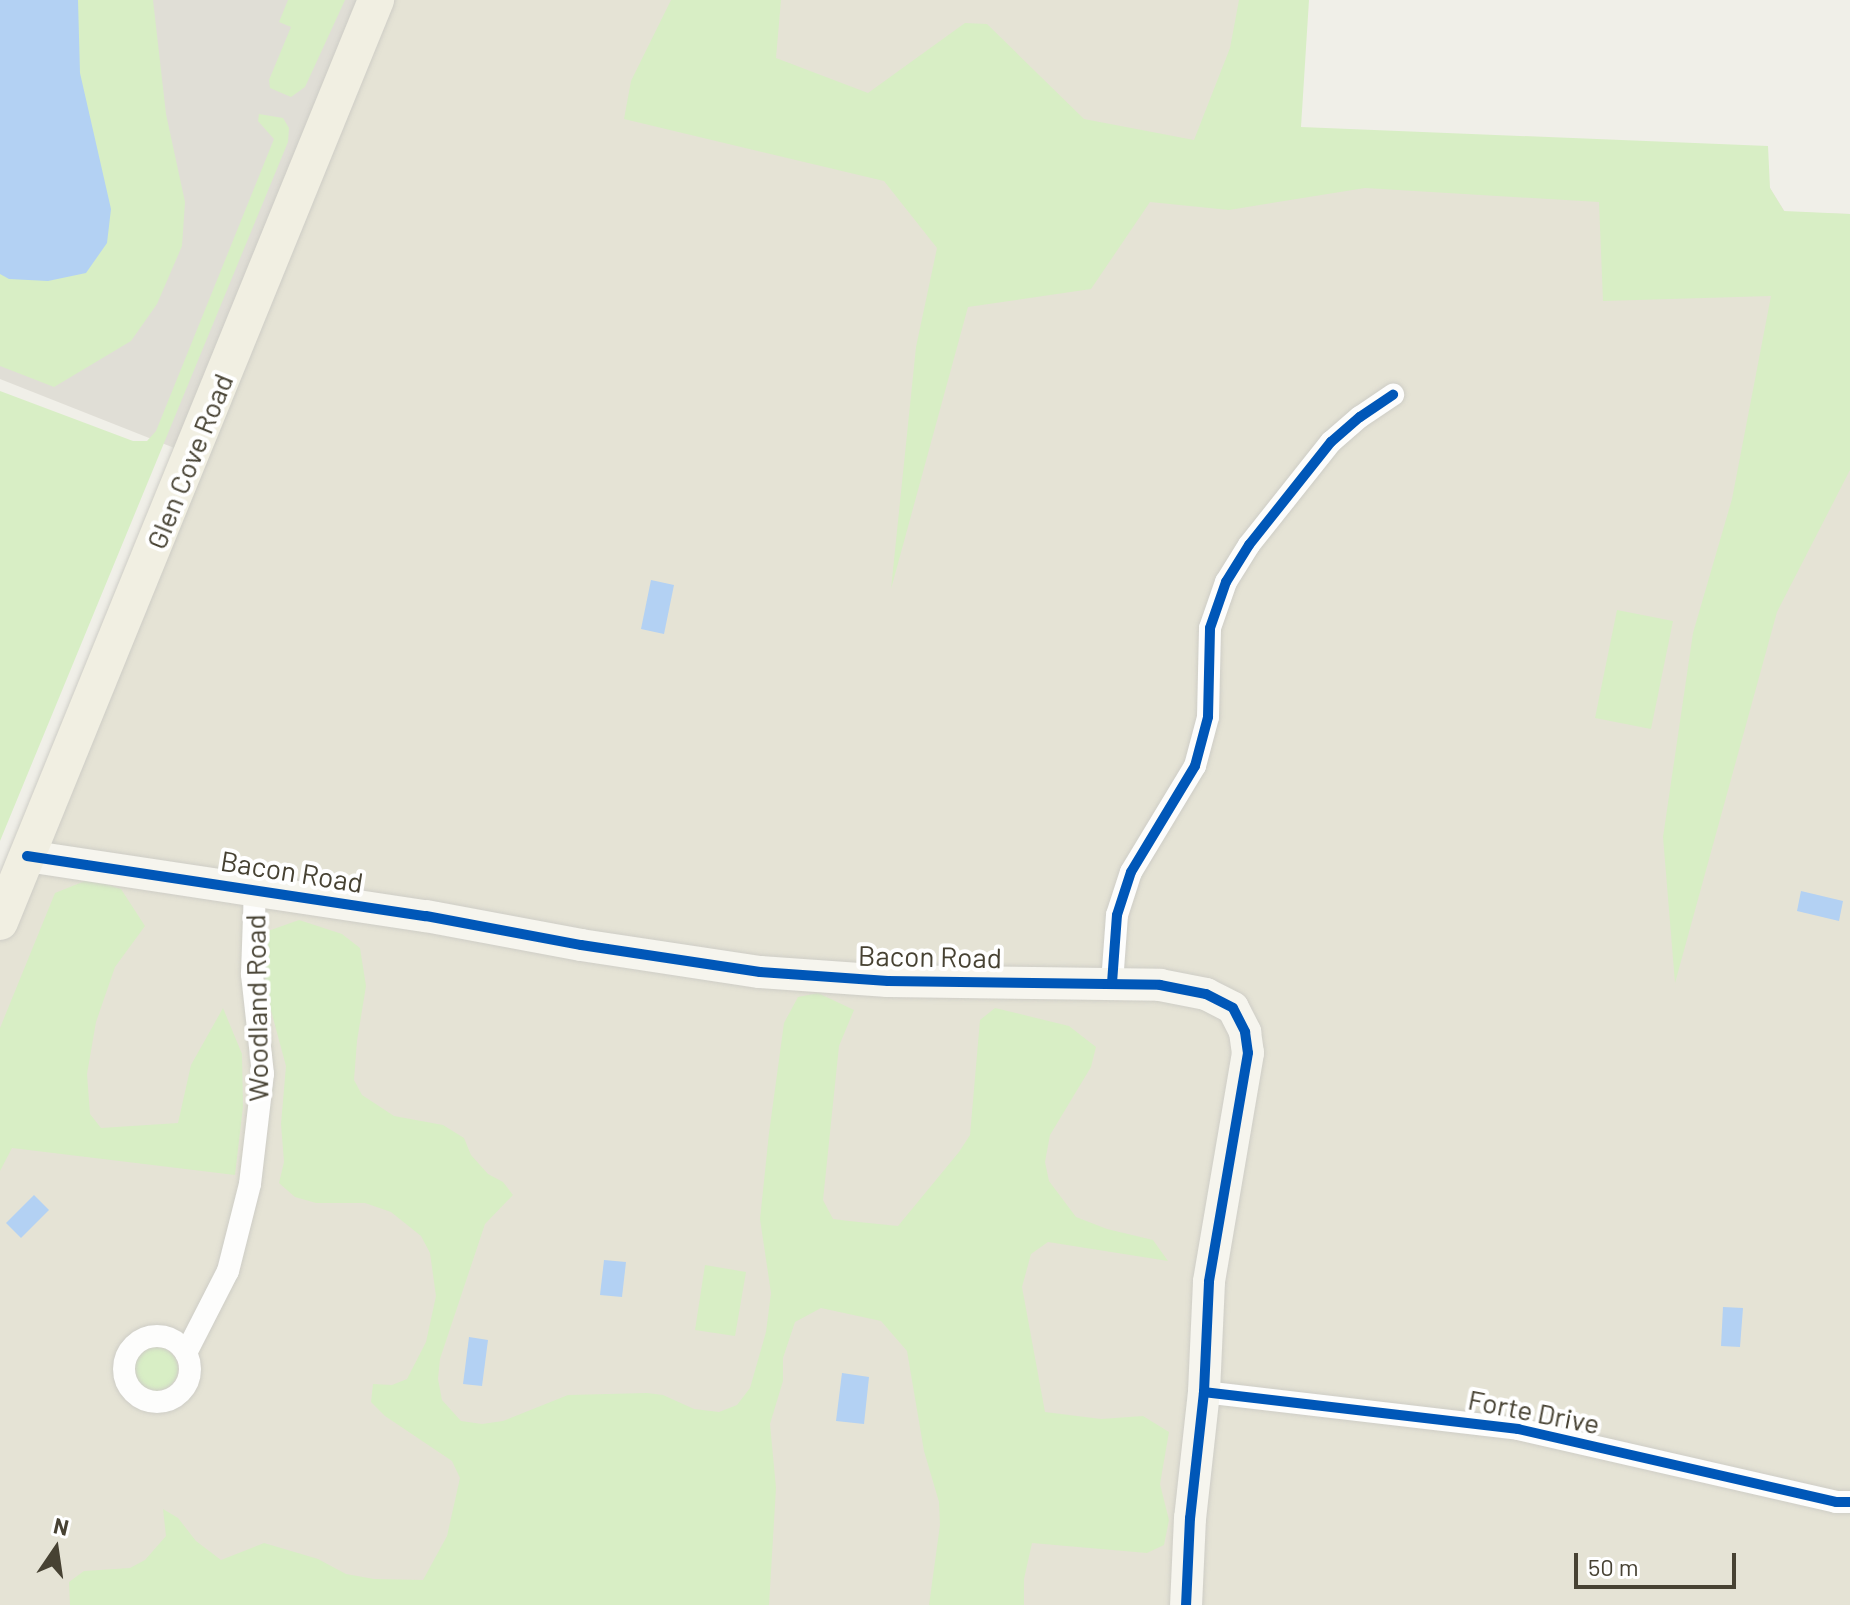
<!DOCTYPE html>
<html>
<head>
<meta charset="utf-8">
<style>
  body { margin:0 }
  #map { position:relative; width:1850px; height:1605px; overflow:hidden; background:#f0efe8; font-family:Barlow,sans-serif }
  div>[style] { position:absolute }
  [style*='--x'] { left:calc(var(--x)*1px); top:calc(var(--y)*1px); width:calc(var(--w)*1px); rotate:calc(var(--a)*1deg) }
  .residential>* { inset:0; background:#e5e3d5 }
  .industrial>* { inset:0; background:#e0ded6 }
  .green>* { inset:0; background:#d8eec5 }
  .round { border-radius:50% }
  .water>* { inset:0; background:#b3d1f3 }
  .roads { filter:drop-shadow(0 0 2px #cecdc6) drop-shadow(0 0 2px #cecdc6) }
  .street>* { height:22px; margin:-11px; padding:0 11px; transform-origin:11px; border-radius:11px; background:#fdfdfc }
  .street>.ring { margin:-11px; padding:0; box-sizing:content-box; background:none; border:22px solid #fdfdfc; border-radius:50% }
  .secondary>* { height:32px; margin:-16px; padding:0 16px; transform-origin:16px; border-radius:16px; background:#f6f5ee }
  .primary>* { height:36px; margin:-18px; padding:0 18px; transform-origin:18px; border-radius:18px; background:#f1efe2 }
  .cycleway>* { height:10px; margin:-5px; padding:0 5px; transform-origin:5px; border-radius:5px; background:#0057b8 }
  span { translate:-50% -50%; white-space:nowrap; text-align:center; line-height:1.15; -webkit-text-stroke:8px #fff; paint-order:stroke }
  .street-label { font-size:28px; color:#474233 }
  .north { position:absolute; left:16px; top:1509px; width:80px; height:80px; -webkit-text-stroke:6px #fff; paint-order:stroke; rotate:13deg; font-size:22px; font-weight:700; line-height:32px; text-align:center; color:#474233 }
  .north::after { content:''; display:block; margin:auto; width:28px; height:36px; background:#474233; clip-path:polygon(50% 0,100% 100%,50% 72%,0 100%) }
  .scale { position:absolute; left:1574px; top:1553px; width:162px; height:36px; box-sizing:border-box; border:4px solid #474233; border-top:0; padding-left:10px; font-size:24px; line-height:28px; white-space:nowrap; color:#474233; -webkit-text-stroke:6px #fff; paint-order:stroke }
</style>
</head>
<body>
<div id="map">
  <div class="residential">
    <div style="clip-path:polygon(376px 0,1266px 0,1247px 151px,1770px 188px,1785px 212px,1850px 214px,1850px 1605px,0 1605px,0 922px)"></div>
  </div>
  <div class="industrial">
    <div style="clip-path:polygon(0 0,361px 0,182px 451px,0 379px)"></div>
  </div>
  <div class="green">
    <div style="clip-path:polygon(0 0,153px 0,166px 114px,185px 202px,182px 246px,157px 304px,131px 341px,54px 387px,0 366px)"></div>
    <div style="clip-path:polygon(288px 0,345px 0,305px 87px,291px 97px,270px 88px,269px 80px,291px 27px,279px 22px)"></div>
    <div style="clip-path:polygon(671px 0,781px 0,776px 58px,868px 93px,965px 23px,987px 24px,1084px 119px,1194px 140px,1230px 48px,1239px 0,1309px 0,1301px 127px,1768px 146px,1770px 188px,1784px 211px,1850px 214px,1850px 470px,1777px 612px,1675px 983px,1663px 837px,1693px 633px,1732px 499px,1771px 296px,1603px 301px,1599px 202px,1365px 188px,1229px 210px,1150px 202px,1091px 289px,968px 307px,891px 589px,916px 347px,937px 248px,884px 181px,624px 119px,631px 81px)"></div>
    <div style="clip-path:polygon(259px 114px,283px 118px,289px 128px,288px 142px,0 841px,0 391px,133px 441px,147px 441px,156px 431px,274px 139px,258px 121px)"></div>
    <div style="clip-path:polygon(1617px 610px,1673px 621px,1651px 729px,1595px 718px)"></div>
    <div style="clip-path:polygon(90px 879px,121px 889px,145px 926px,115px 967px,96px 1022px,87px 1074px,90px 1114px,101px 1128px,178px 1123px,191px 1065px,223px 1008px,242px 1054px,243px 1107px,235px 1175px,12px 1148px,0 1171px,0 1028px,55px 893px)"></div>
    <div style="clip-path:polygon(299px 920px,342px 934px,360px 948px,366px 986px,357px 1041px,354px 1080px,362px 1095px,394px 1116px,443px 1125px,464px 1138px,471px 1155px,488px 1174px,503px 1182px,513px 1195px,485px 1224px,440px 1359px,438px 1379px,442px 1400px,461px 1421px,482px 1424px,503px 1421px,568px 1395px,647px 1393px,663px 1395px,694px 1409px,719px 1412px,737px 1405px,750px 1388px,766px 1332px,771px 1293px,760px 1219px,769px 1133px,784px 1023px,798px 997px,818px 993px,854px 1010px,839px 1046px,823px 1200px,833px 1219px,849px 1221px,898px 1226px,959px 1152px,970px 1135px,980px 1020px,995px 1008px,1069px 1026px,1096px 1047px,1091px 1067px,1050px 1135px,1045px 1162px,1049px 1181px,1076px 1217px,1107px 1229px,1153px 1240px,1168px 1261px,1048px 1242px,1031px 1254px,1022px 1287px,1045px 1412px,1101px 1419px,1143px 1416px,1169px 1432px,1160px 1484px,1169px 1520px,1164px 1545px,1147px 1553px,1032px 1543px,1024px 1579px,1024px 1605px,929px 1605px,940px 1525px,939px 1502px,924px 1451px,907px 1351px,881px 1321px,821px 1308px,795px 1322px,783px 1358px,783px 1381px,770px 1424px,776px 1488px,769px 1605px,70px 1605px,69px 1582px,84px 1571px,130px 1568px,145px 1560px,166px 1536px,163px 1509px,178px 1518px,196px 1541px,221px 1560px,264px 1543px,318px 1559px,346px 1574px,374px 1579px,423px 1580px,447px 1536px,460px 1478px,452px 1461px,385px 1416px,371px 1402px,373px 1384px,392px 1385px,407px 1379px,426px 1342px,436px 1296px,430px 1253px,421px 1236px,391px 1212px,365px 1203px,316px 1203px,295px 1197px,279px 1183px,284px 1162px,281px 1124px,286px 1066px,266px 992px,263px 946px,268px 931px)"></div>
    <div style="clip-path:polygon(705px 1265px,746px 1272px,735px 1336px,695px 1330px)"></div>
    <div class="round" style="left:134px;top:1347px;width:44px;height:44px"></div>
  </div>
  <div class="water">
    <div style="clip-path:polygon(0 0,78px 0,80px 73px,111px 209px,107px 243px,86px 273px,48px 281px,9px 279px,0 274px)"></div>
    <div style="clip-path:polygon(651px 580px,674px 585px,664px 634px,641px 629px)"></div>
    <div style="clip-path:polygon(1801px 891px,1843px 901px,1839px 921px,1797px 911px)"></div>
    <div style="clip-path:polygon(34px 1195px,49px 1210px,21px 1238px,6px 1223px)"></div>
    <div style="clip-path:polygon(604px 1260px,626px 1262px,622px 1297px,600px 1295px)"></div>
    <div style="clip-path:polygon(1723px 1307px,1743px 1308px,1740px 1347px,1721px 1346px)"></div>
    <div style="clip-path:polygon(469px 1337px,488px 1340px,482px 1386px,463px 1384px)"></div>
    <div style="clip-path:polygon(842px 1373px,869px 1377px,864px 1424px,836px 1421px)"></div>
  </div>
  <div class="roads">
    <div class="street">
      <div style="--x:1112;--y:983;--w:68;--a:-85.8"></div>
      <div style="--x:1117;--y:915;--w:45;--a:-72"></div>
      <div style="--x:1131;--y:872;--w:124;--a:-58.9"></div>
      <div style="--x:1195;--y:766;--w:51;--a:-75.1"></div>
      <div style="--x:1208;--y:717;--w:89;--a:-88.7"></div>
      <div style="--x:1210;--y:628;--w:49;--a:-70.8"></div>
      <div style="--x:1226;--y:582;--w:44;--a:-58.1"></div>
      <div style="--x:1249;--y:545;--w:132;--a:-51.5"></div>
      <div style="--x:1331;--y:442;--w:38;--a:-41"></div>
      <div style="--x:1360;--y:417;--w:40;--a:-34"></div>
      <div class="ring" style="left:124px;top:1336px;width:44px;height:44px"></div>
      <div style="--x:186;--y:1353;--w:92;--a:-62.9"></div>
      <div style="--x:228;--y:1271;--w:90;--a:-75.8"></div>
      <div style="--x:250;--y:1184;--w:111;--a:-83.3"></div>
      <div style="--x:263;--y:1074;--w:101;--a:-96.3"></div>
      <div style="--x:252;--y:974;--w:85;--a:-88"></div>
      <div style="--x:1204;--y:1392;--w:316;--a:6.7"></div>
      <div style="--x:1518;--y:1429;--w:326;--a:12.9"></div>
      <div style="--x:1836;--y:1502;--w:14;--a:0"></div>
    </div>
    <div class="secondary">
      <div style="--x:27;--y:856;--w:403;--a:8.6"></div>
      <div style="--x:426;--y:916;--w:158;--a:10.6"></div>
      <div style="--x:581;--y:945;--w:181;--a:8.6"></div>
      <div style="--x:760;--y:972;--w:128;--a:4"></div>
      <div style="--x:888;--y:981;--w:272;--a:0.8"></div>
      <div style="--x:1160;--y:985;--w:47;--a:11.1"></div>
      <div style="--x:1206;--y:994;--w:30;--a:27"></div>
      <div style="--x:1233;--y:1008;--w:27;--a:63"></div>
      <div style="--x:1245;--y:1032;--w:21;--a:82"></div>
      <div style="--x:1248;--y:1053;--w:232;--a:99.7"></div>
      <div style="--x:1209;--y:1282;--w:110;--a:92.6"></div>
      <div style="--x:1204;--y:1392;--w:127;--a:96.3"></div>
      <div style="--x:1190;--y:1518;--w:87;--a:92.6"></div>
    </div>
    <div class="primary">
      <div style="--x:0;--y:922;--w:996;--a:-67.81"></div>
    </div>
  </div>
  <div class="cycleway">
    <div style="--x:27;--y:856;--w:403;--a:8.6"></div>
    <div style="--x:426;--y:916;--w:158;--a:10.6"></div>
    <div style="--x:581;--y:945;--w:181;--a:8.6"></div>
    <div style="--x:760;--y:972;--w:128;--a:4"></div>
    <div style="--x:888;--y:981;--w:272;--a:0.8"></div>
    <div style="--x:1160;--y:985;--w:47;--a:11.1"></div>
    <div style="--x:1206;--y:994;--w:30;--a:27"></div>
    <div style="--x:1233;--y:1008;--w:27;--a:63"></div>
    <div style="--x:1245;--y:1032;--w:21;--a:82"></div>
    <div style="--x:1248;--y:1053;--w:232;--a:99.7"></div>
    <div style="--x:1209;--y:1282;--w:110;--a:92.6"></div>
    <div style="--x:1204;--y:1392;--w:127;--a:96.3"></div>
    <div style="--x:1190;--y:1518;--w:87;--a:92.6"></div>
    <div style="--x:1112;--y:983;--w:68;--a:-85.8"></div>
    <div style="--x:1117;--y:915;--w:45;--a:-72"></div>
    <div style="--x:1131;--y:872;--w:124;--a:-58.9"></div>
    <div style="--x:1195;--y:766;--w:51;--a:-75.1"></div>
    <div style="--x:1208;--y:717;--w:89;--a:-88.7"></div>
    <div style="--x:1210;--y:628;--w:49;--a:-70.8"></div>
    <div style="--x:1226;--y:582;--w:44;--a:-58.1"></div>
    <div style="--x:1249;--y:545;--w:132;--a:-51.5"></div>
    <div style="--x:1331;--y:442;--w:38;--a:-41"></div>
    <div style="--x:1360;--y:417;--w:40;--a:-34"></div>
    <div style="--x:1204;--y:1392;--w:316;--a:6.7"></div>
    <div style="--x:1518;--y:1429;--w:326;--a:12.9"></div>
    <div style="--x:1836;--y:1502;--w:14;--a:0"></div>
  </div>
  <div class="street-label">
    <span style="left:189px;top:461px;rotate:-68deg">Glen Cove Road</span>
    <span style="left:292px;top:871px;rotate:9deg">Bacon Road</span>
    <span style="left:930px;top:956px;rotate:1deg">Bacon Road</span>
    <span style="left:256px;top:1008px;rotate:-91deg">Woodland Road</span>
    <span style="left:1534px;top:1411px;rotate:11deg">Forte Drive</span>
  </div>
  <div class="north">N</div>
  <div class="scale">50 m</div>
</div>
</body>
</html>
